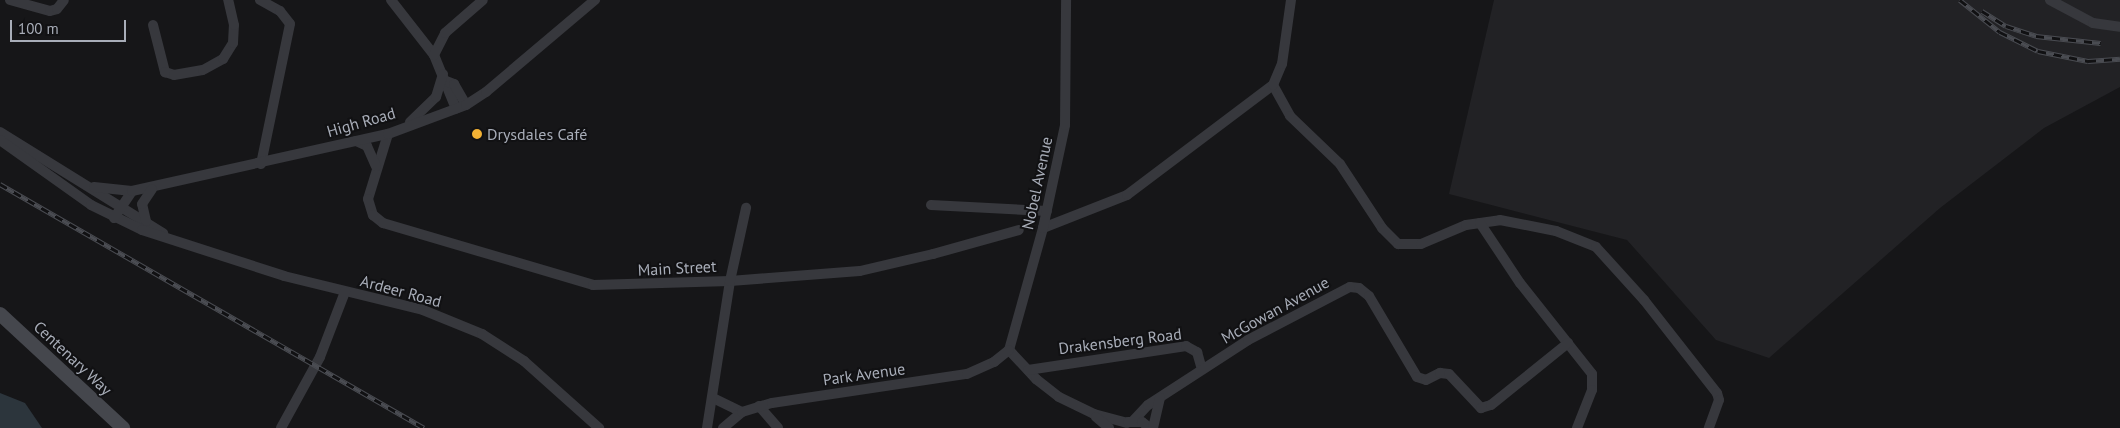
<!DOCTYPE html>
<html>
<head>
<meta charset="utf-8">
<style>
  body { margin:0 }
  #map { position:relative; width:2120px; height:428px; overflow:hidden; background:#161618; font-family:"PT Sans",sans-serif }
  div>[style] { position:absolute }
  [style*='--x'] { left:calc(var(--x)*1px); top:calc(var(--y)*1px); width:calc(var(--w)*1px); rotate:calc(var(--a)*1deg) }
  .built>* { inset:0; background:#222225 }
  .water>* { inset:0; background:#2c353c }
  .minor>* { height:10px; margin:-5px; padding:0 5px; transform-origin:5px; border-radius:5px; background:#37383d }
  .secondary>* { height:14px; margin:-7px; padding:0 7px; transform-origin:7px; border-radius:7px; background:#45474d }
  .rail>* { height:4.5px; margin-top:-2.25px; transform-origin:0; background:repeating-linear-gradient(90deg,#111113 0 8px,#4a4c52 0 16px); box-sizing:border-box; border-block:1px solid #4a4c52 }
  .dots>* { width:14px; height:14px; translate:-50% -50%; box-sizing:border-box; border:2px solid #111113; border-radius:50% }
  span { translate:-50% -50%; white-space:nowrap; text-align:center; line-height:1.15; -webkit-text-stroke:4px #111113; paint-order:stroke }
  .street-label { font-size:16px; color:#a8adb8 }
  .poi-label { font-size:16px; color:#a8adb8 }
  .left { translate:0 -50%; text-align:left }
  .scale { position:absolute; left:10px; top:20px; width:116px; height:22px; box-sizing:border-box; border:2px solid #a8adb8; border-top:0; padding-left:6px; font-size:15px; line-height:18px; white-space:nowrap; color:#a8adb8; -webkit-text-stroke:4px #111113; paint-order:stroke }
</style>
</head>
<body>
<div id="map">
  <div class="built">
    <div style="clip-path:polygon(1494px 0,2120px 0,2120px 87px,2044px 128px,1940px 208px,1769px 358px,1716px 340px,1627px 240px,1449px 194px)"></div>
  </div>
  <div class="water">
    <div style="clip-path:polygon(0 393px,25px 403px,42px 428px,0 428px)"></div>
  </div>
  <div class="minor">
    <div style="--x:10;--y:0;--w:41;--a:15.4"></div>
    <div style="--x:50;--y:11;--w:7;--a:-16"></div>
    <div style="--x:57;--y:9;--w:11;--a:-52"></div>
    <div style="--x:260;--y:0;--w:23;--a:29"></div>
    <div style="--x:280;--y:11;--w:16;--a:52"></div>
    <div style="--x:290;--y:24;--w:143;--a:101.7"></div>
    <div style="--x:391;--y:0;--w:70;--a:52"></div>
    <div style="--x:434;--y:55;--w:58;--a:67.8"></div>
    <div style="--x:2050;--y:0;--w:49;--a:28.1"></div>
    <div style="--x:2093;--y:23;--w:27;--a:8"></div>
    <div style="--x:153;--y:25;--w:49;--a:75.7"></div>
    <div style="--x:165;--y:72;--w:9;--a:18"></div>
    <div style="--x:174;--y:75;--w:29;--a:-10"></div>
    <div style="--x:203;--y:70;--w:23;--a:-29"></div>
    <div style="--x:223;--y:59;--w:19;--a:-58"></div>
    <div style="--x:233;--y:43;--w:18;--a:-87"></div>
    <div style="--x:234;--y:25;--w:26;--a:-103"></div>
    <div style="--x:434;--y:55;--w:25;--a:-63"></div>
    <div style="--x:445;--y:33;--w:50;--a:-41"></div>
    <div style="--x:446;--y:81;--w:9;--a:21"></div>
    <div style="--x:454;--y:84;--w:24;--a:60"></div>
    <div style="--x:1273;--y:85;--w:35;--a:61"></div>
    <div style="--x:1290;--y:116;--w:69;--a:43.8"></div>
    <div style="--x:1340;--y:164;--w:77;--a:56.7"></div>
    <div style="--x:1382;--y:228;--w:23;--a:45"></div>
    <div style="--x:1398;--y:244;--w:23;--a:0"></div>
    <div style="--x:1421;--y:244;--w:49;--a:-22.9"></div>
    <div style="--x:1466;--y:225;--w:34;--a:-8"></div>
    <div style="--x:1500;--y:220;--w:57;--a:11.1"></div>
    <div style="--x:1556;--y:231;--w:43;--a:21.8"></div>
    <div style="--x:1596;--y:247;--w:72;--a:47.8"></div>
    <div style="--x:1644;--y:300;--w:118;--a:51.9"></div>
    <div style="--x:1717;--y:393;--w:7;--a:74"></div>
    <div style="--x:1719;--y:400;--w:30;--a:110"></div>
    <div style="--x:410;--y:122;--w:36;--a:-44"></div>
    <div style="--x:436;--y:97;--w:24;--a:-73"></div>
    <div style="--x:0;--y:132;--w:192;--a:31.8"></div>
    <div style="--x:388;--y:134;--w:68;--a:107.1"></div>
    <div style="--x:368;--y:199;--w:17;--a:73"></div>
    <div style="--x:373;--y:215;--w:13;--a:39"></div>
    <div style="--x:383;--y:223;--w:219;--a:16.4"></div>
    <div style="--x:593;--y:285;--w:137;--a:-1.7"></div>
    <div style="--x:730;--y:281;--w:130;--a:-4.4"></div>
    <div style="--x:860;--y:271;--w:75;--a:-13.1"></div>
    <div style="--x:933;--y:254;--w:89;--a:-15.6"></div>
    <div style="--x:0;--y:140;--w:112;--a:35.5"></div>
    <div style="--x:91;--y:205;--w:57;--a:26.1"></div>
    <div style="--x:142;--y:230;--w:149;--a:17.9"></div>
    <div style="--x:284;--y:276;--w:143;--a:13.7"></div>
    <div style="--x:423;--y:310;--w:64;--a:22.1"></div>
    <div style="--x:482;--y:334;--w:50;--a:32.7"></div>
    <div style="--x:524;--y:361;--w:101;--a:41.8"></div>
    <div style="--x:356;--y:141;--w:12;--a:24"></div>
    <div style="--x:367;--y:146;--w:22;--a:66"></div>
    <div style="--x:94;--y:187;--w:38;--a:6"></div>
    <div style="--x:931;--y:205;--w:116;--a:3"></div>
    <div style="--x:114;--y:218;--w:32;--a:-56"></div>
    <div style="--x:132;--y:191;--w:262;--a:-12.6"></div>
    <div style="--x:388;--y:134;--w:83;--a:-20.4"></div>
    <div style="--x:466;--y:105;--w:24;--a:-33"></div>
    <div style="--x:486;--y:92;--w:143;--a:-40.2"></div>
    <div style="--x:146;--y:221;--w:17;--a:-103"></div>
    <div style="--x:142;--y:204;--w:18;--a:-56"></div>
    <div style="--x:1480;--y:223;--w:72;--a:56.3"></div>
    <div style="--x:1520;--y:283;--w:116;--a:51.6"></div>
    <div style="--x:1592;--y:374;--w:16;--a:90"></div>
    <div style="--x:1592;--y:390;--w:41;--a:111.5"></div>
    <div style="--x:1043;--y:228;--w:90;--a:-21.4"></div>
    <div style="--x:1127;--y:195;--w:183;--a:-37"></div>
    <div style="--x:1273;--y:85;--w:23;--a:-67"></div>
    <div style="--x:1282;--y:64;--w:65;--a:-82"></div>
    <div style="--x:1009;--y:350;--w:127;--a:-74.4"></div>
    <div style="--x:1043;--y:228;--w:105;--a:-77.9"></div>
    <div style="--x:1065;--y:125;--w:125;--a:-89.5"></div>
    <div style="--x:1009;--y:350;--w:40;--a:47"></div>
    <div style="--x:1036;--y:379;--w:29;--a:38"></div>
    <div style="--x:1059;--y:397;--w:39;--a:26"></div>
    <div style="--x:1094;--y:414;--w:34;--a:15"></div>
    <div style="--x:1028;--y:370;--w:160;--a:-8.6"></div>
    <div style="--x:1186;--y:346;--w:13;--a:29"></div>
    <div style="--x:1197;--y:352;--w:18;--a:74"></div>
    <div style="--x:713;--y:398;--w:32;--a:26"></div>
    <div style="--x:759;--y:406;--w:29;--a:49"></div>
    <div style="--x:1096;--y:417;--w:17;--a:40"></div>
    <div style="--x:1133;--y:421;--w:22;--a:-47"></div>
    <div style="--x:1148;--y:405;--w:119;--a:-33"></div>
    <div style="--x:1248;--y:340;--w:115;--a:-27.5"></div>
    <div style="--x:1350;--y:287;--w:9;--a:6"></div>
    <div style="--x:1359;--y:288;--w:13;--a:39"></div>
    <div style="--x:1369;--y:296;--w:94;--a:59.3"></div>
    <div style="--x:1417;--y:377;--w:9;--a:18"></div>
    <div style="--x:1426;--y:380;--w:16;--a:-27"></div>
    <div style="--x:1440;--y:373;--w:9;--a:6"></div>
    <div style="--x:1449;--y:374;--w:47;--a:46.7"></div>
    <div style="--x:1481;--y:408;--w:10;--a:-17"></div>
    <div style="--x:1491;--y:405;--w:99;--a:-38.8"></div>
    <div style="--x:1128;--y:422;--w:14;--a:0"></div>
    <div style="--x:1142;--y:422;--w:10;--a:37"></div>
    <div style="--x:281;--y:428;--w:81;--a:-61.2"></div>
    <div style="--x:320;--y:357;--w:70;--a:-69"></div>
    <div style="--x:707;--y:428;--w:149;--a:-81.1"></div>
    <div style="--x:730;--y:281;--w:75;--a:-77.6"></div>
    <div style="--x:723;--y:428;--w:25;--a:-40"></div>
    <div style="--x:742;--y:412;--w:31;--a:-17"></div>
    <div style="--x:772;--y:403;--w:197;--a:-8.5"></div>
    <div style="--x:967;--y:374;--w:30;--a:-24"></div>
    <div style="--x:994;--y:362;--w:19;--a:-39"></div>
    <div style="--x:1153;--y:428;--w:31;--a:-77"></div>
  </div>
  <div class="secondary">
    <div style="--x:0;--y:314;--w:168;--a:42.8"></div>
  </div>
  <div class="rail">
    <div style="--x:1960;--y:0;--w:51;--a:38.7"></div>
    <div style="--x:2000;--y:32;--w:42;--a:26.6"></div>
    <div style="--x:2038;--y:51;--w:51;--a:11.3"></div>
    <div style="--x:2088;--y:61;--w:32;--a:-4"></div>
    <div style="--x:1982;--y:11;--w:28;--a:32"></div>
    <div style="--x:2006;--y:26;--w:32;--a:18"></div>
    <div style="--x:2036;--y:36;--w:65;--a:6.1"></div>
    <div style="--x:0;--y:184;--w:489;--a:29.9"></div>
  </div>
  <div class="dots">
    <div style="left:477px;top:134px;background:#f2b134"></div>
  </div>
  <div class="street-label">
    <span style="left:361px;top:122px;rotate:-16deg">High Road</span>
    <span style="left:1037px;top:183px;rotate:-78deg">Nobel Avenue</span>
    <span style="left:677px;top:268px;rotate:-3deg">Main Street</span>
    <span style="left:401px;top:291px;rotate:15deg">Ardeer Road</span>
    <span style="left:1275px;top:310px;rotate:-29deg">McGowan Avenue</span>
    <span style="left:1120px;top:341px;rotate:-7deg">Drakensberg Road</span>
    <span style="left:73px;top:358px;rotate:43deg">Centenary Way</span>
    <span style="left:864px;top:374px;rotate:-8deg">Park Avenue</span>
  </div>
  <div class="poi-label">
    <span class="left" style="left:487px;top:134px">Drysdales Café</span>
  </div>
  <div class="scale">100 m</div>
</div>
</body>
</html>
